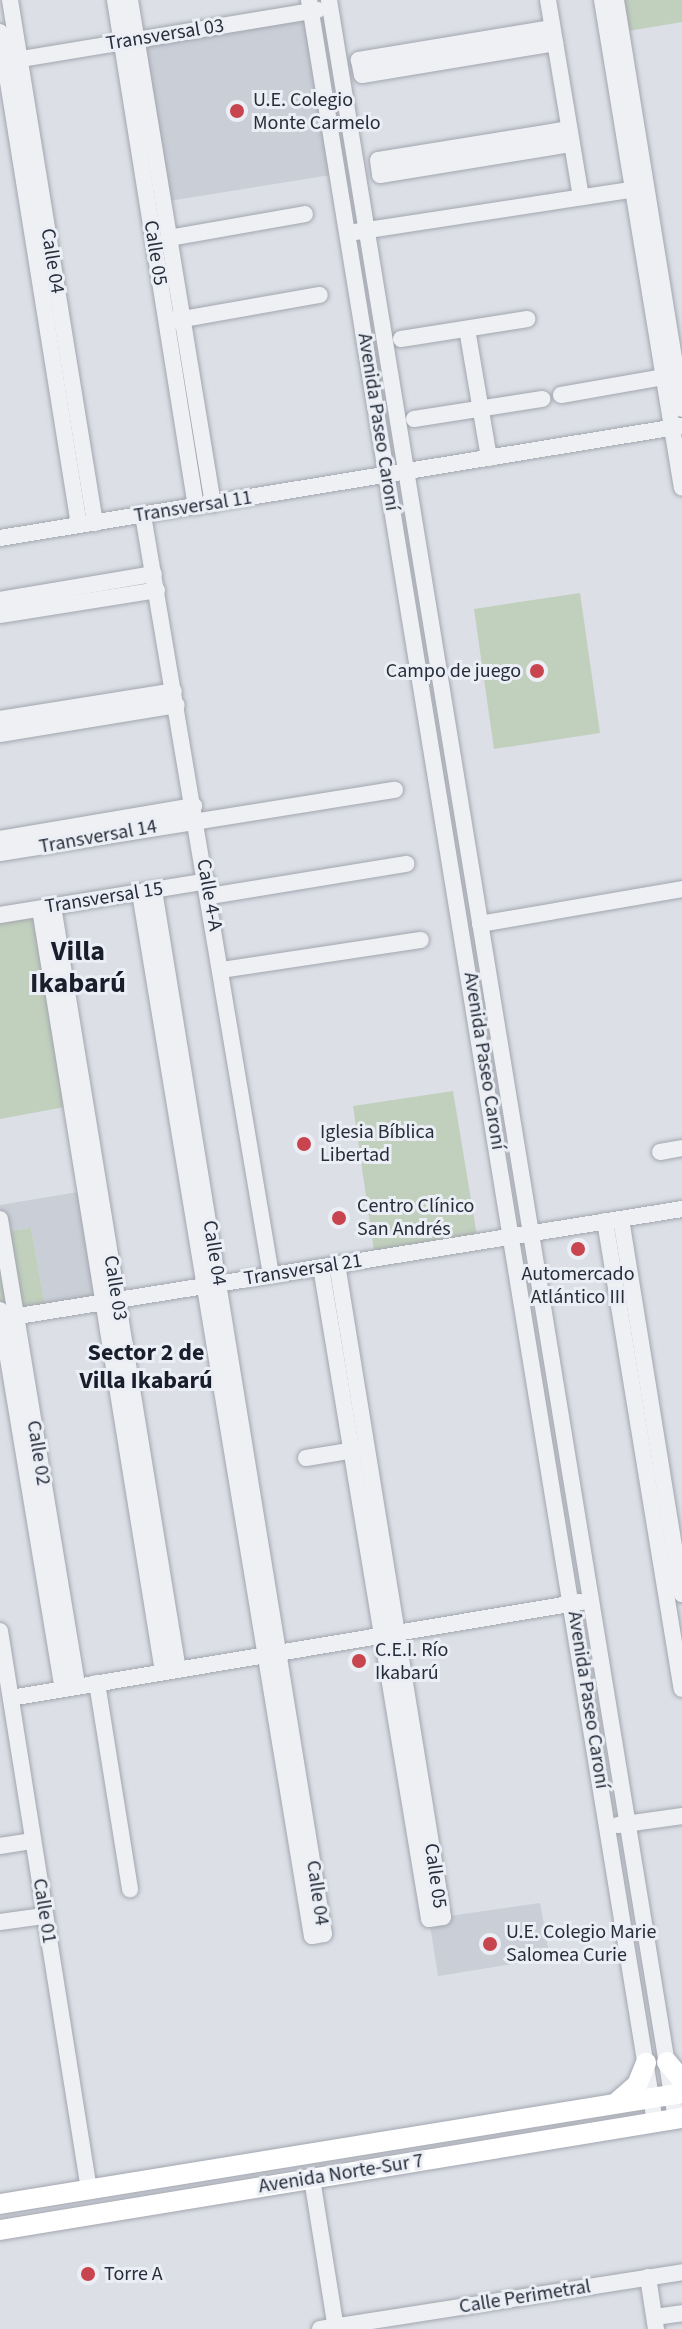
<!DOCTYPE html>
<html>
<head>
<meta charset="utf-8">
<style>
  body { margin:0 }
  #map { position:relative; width:682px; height:2329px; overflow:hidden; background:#dcdfe6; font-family:"Source Sans 3",sans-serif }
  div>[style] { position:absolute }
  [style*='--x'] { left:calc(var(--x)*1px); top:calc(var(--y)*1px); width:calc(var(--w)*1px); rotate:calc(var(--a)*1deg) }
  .built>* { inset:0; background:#caced7 }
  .green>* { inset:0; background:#c1cfbd }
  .roads { filter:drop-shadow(0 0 2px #a2a6af) drop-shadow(0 0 2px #a2a6af) }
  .minor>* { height:16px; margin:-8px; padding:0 8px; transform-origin:8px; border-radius:8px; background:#eff0f4 }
  .major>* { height:20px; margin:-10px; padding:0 10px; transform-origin:10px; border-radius:10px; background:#fff }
  .dots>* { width:22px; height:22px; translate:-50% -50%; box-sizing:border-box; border:4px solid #ebeef4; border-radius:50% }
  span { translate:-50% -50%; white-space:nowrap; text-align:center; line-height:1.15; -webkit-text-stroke:6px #ebeef4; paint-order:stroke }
  .street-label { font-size:20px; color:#262d3b }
  .poi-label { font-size:20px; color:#262d3b }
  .left { translate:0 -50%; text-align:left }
  .right { translate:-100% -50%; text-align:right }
  .quarter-label { font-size:24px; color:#191e2c; font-weight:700 }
  .district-label { font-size:28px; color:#191e2c; font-weight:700 }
</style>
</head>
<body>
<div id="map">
  <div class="built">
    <div style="clip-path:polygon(311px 12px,337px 174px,163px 202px,136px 40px)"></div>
    <div style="clip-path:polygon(84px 1191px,102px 1303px,46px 1312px,31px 1228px,2px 1232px,0 1205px)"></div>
    <div style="clip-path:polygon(540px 1903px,550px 1958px,438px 1976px,429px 1919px)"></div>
  </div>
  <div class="green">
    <div style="clip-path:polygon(602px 0,682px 0,682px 22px,622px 32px,682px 409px,682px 487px)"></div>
    <div style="clip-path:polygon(580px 593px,600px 733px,494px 749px,474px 609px)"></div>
    <div style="clip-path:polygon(54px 907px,70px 1106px,0 1119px,0 915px)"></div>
    <div style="clip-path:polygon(453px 1091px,478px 1242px,375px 1258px,353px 1106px)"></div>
    <div style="clip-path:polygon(0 1219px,2px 1232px,31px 1228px,46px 1312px,0 1308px)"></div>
  </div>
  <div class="roads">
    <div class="minor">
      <div style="--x:10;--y:0;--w:530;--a:80.77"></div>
      <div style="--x:115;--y:0;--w:513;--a:80.92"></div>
      <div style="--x:130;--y:0;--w:511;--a:80.65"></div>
      <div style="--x:309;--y:0;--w:2151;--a:80.74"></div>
      <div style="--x:329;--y:0;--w:2147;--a:80.7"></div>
      <div style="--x:548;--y:0;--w:200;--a:80.5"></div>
      <div style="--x:602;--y:0;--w:494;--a:80.7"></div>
      <div style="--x:616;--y:0;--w:414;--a:80.8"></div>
      <div style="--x:552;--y:28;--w:196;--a:170.6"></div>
      <div style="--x:359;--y:60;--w:15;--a:79"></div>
      <div style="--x:362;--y:75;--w:196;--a:-9.4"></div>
      <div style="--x:0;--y:32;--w:499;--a:80.9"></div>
      <div style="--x:9;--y:61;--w:313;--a:-9.4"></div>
      <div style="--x:569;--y:129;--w:193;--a:170.8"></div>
      <div style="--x:378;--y:160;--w:15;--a:82"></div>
      <div style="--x:380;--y:175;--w:193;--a:-9.2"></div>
      <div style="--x:355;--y:232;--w:289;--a:-8.7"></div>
      <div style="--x:169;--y:238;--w:138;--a:-10"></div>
      <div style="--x:172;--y:321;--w:150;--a:-10"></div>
      <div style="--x:467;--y:329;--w:131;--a:80.3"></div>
      <div style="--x:401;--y:339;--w:128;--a:-9"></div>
      <div style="--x:561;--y:395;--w:105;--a:-9.9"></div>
      <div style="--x:414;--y:419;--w:130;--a:-8.9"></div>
      <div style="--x:143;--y:515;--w:771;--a:80.44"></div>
      <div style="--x:0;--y:538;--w:691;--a:-9.33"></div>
      <div style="--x:0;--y:600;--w:156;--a:-9.6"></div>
      <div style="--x:0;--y:615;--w:159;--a:-9"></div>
      <div style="--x:0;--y:719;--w:176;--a:-9.1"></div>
      <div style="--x:0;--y:734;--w:179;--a:-9.3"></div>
      <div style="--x:0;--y:839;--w:197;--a:-9.7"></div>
      <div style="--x:0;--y:853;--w:400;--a:-9.1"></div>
      <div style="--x:140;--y:893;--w:1057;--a:80.64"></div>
      <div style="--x:312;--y:1936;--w:12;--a:-9"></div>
      <div style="--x:324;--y:1934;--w:1058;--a:-99.25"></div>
      <div style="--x:210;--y:896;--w:199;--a:-9.3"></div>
      <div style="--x:53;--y:906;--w:774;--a:80.71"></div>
      <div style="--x:40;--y:909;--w:773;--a:80.84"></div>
      <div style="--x:0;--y:915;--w:210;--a:-9.3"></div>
      <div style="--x:480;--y:924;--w:205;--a:-9.8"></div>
      <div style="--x:222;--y:970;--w:201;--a:-8.6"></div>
      <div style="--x:660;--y:1152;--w:22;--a:-10"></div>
      <div style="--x:0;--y:1219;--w:473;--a:80.6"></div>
      <div style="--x:621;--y:1219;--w:380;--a:80.8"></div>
      <div style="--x:605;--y:1221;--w:474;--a:80.7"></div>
      <div style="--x:321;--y:1267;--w:661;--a:80.59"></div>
      <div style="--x:429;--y:1919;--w:14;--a:-8"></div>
      <div style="--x:443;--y:1917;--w:662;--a:-99.22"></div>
      <div style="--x:0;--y:1310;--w:384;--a:80.6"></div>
      <div style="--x:0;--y:1319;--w:691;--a:-9.16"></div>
      <div style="--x:306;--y:1458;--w:56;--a:-9.3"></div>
      <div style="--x:0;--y:1631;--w:566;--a:80.95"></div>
      <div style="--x:97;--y:1683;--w:209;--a:80.9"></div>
      <div style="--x:11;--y:1698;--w:578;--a:-9.56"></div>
      <div style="--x:618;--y:1825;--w:65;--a:-8"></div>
      <div style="--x:0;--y:1846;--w:33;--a:-9"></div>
      <div style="--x:0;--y:1922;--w:44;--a:-7.8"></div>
      <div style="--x:312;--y:2179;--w:152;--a:80.9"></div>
      <div style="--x:648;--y:2277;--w:53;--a:81.3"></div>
      <div style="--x:655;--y:2317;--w:27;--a:-8"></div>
      <div style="--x:320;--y:2329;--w:366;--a:-8.9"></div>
    </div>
    <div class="major">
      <div style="--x:667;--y:2062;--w:23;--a:50"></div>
      <div style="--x:616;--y:2103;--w:28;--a:-41"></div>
      <div style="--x:637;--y:2085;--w:24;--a:-68"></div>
      <div style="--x:0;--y:2204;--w:691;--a:-9.24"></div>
      <div style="--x:0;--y:2230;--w:691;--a:-9.33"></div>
    </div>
  </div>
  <div class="dots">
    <div style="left:237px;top:111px;background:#c8444e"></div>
    <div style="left:537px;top:671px;background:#c8444e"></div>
    <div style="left:304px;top:1144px;background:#c8444e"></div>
    <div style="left:339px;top:1218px;background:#c8444e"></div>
    <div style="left:578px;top:1249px;background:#c8444e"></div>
    <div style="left:359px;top:1661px;background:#c8444e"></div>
    <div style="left:490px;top:1944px;background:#c8444e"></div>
    <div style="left:88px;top:2274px;background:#c8444e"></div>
  </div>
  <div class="street-label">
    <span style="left:165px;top:35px;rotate:-9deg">Transversal 03</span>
    <span style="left:155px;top:253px;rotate:81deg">Calle 05</span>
    <span style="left:52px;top:261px;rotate:81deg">Calle 04</span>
    <span style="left:378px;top:422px;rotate:81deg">Avenida Paseo Caroní</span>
    <span style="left:193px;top:507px;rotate:-9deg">Transversal 11</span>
    <span style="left:98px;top:837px;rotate:-10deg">Transversal 14</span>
    <span style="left:209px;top:895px;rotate:80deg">Calle 4-A</span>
    <span style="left:104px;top:898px;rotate:-9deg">Transversal 15</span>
    <span style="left:484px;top:1061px;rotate:81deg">Avenida Paseo Caroní</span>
    <span style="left:214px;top:1253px;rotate:81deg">Calle 04</span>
    <span style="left:303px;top:1270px;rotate:-9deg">Transversal 21</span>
    <span style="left:115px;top:1288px;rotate:81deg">Calle 03</span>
    <span style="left:38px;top:1453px;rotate:81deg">Calle 02</span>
    <span style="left:588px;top:1700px;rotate:81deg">Avenida Paseo Caroní</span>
    <span style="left:435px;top:1876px;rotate:82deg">Calle 05</span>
    <span style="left:317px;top:1893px;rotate:82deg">Calle 04</span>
    <span style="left:44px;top:1911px;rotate:81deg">Calle 01</span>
    <span style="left:341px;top:2174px;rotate:-9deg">Avenida Norte-Sur 7</span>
    <span style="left:525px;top:2297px;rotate:-9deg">Calle Perimetral</span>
  </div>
  <div class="poi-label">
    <span class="left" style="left:253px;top:112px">U.E. Colegio<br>Monte Carmelo</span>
    <span class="right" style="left:521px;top:671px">Campo de juego</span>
    <span class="left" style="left:320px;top:1144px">Iglesia Bíblica<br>Libertad</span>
    <span class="left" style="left:357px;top:1218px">Centro Clínico<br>San Andrés</span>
    <span style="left:578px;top:1286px">Automercado<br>Atlántico III</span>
    <span class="left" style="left:375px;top:1662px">C.E.I. Río<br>Ikabarú</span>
    <span class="left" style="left:506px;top:1944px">U.E. Colegio Marie<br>Salomea Curie</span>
    <span class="left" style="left:104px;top:2274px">Torre A</span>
  </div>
  <div class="quarter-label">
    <span style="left:146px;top:1367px">Sector 2 de<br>Villa Ikabarú</span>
  </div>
  <div class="district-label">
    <span style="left:78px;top:967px">Villa<br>Ikabarú</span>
  </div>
</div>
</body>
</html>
